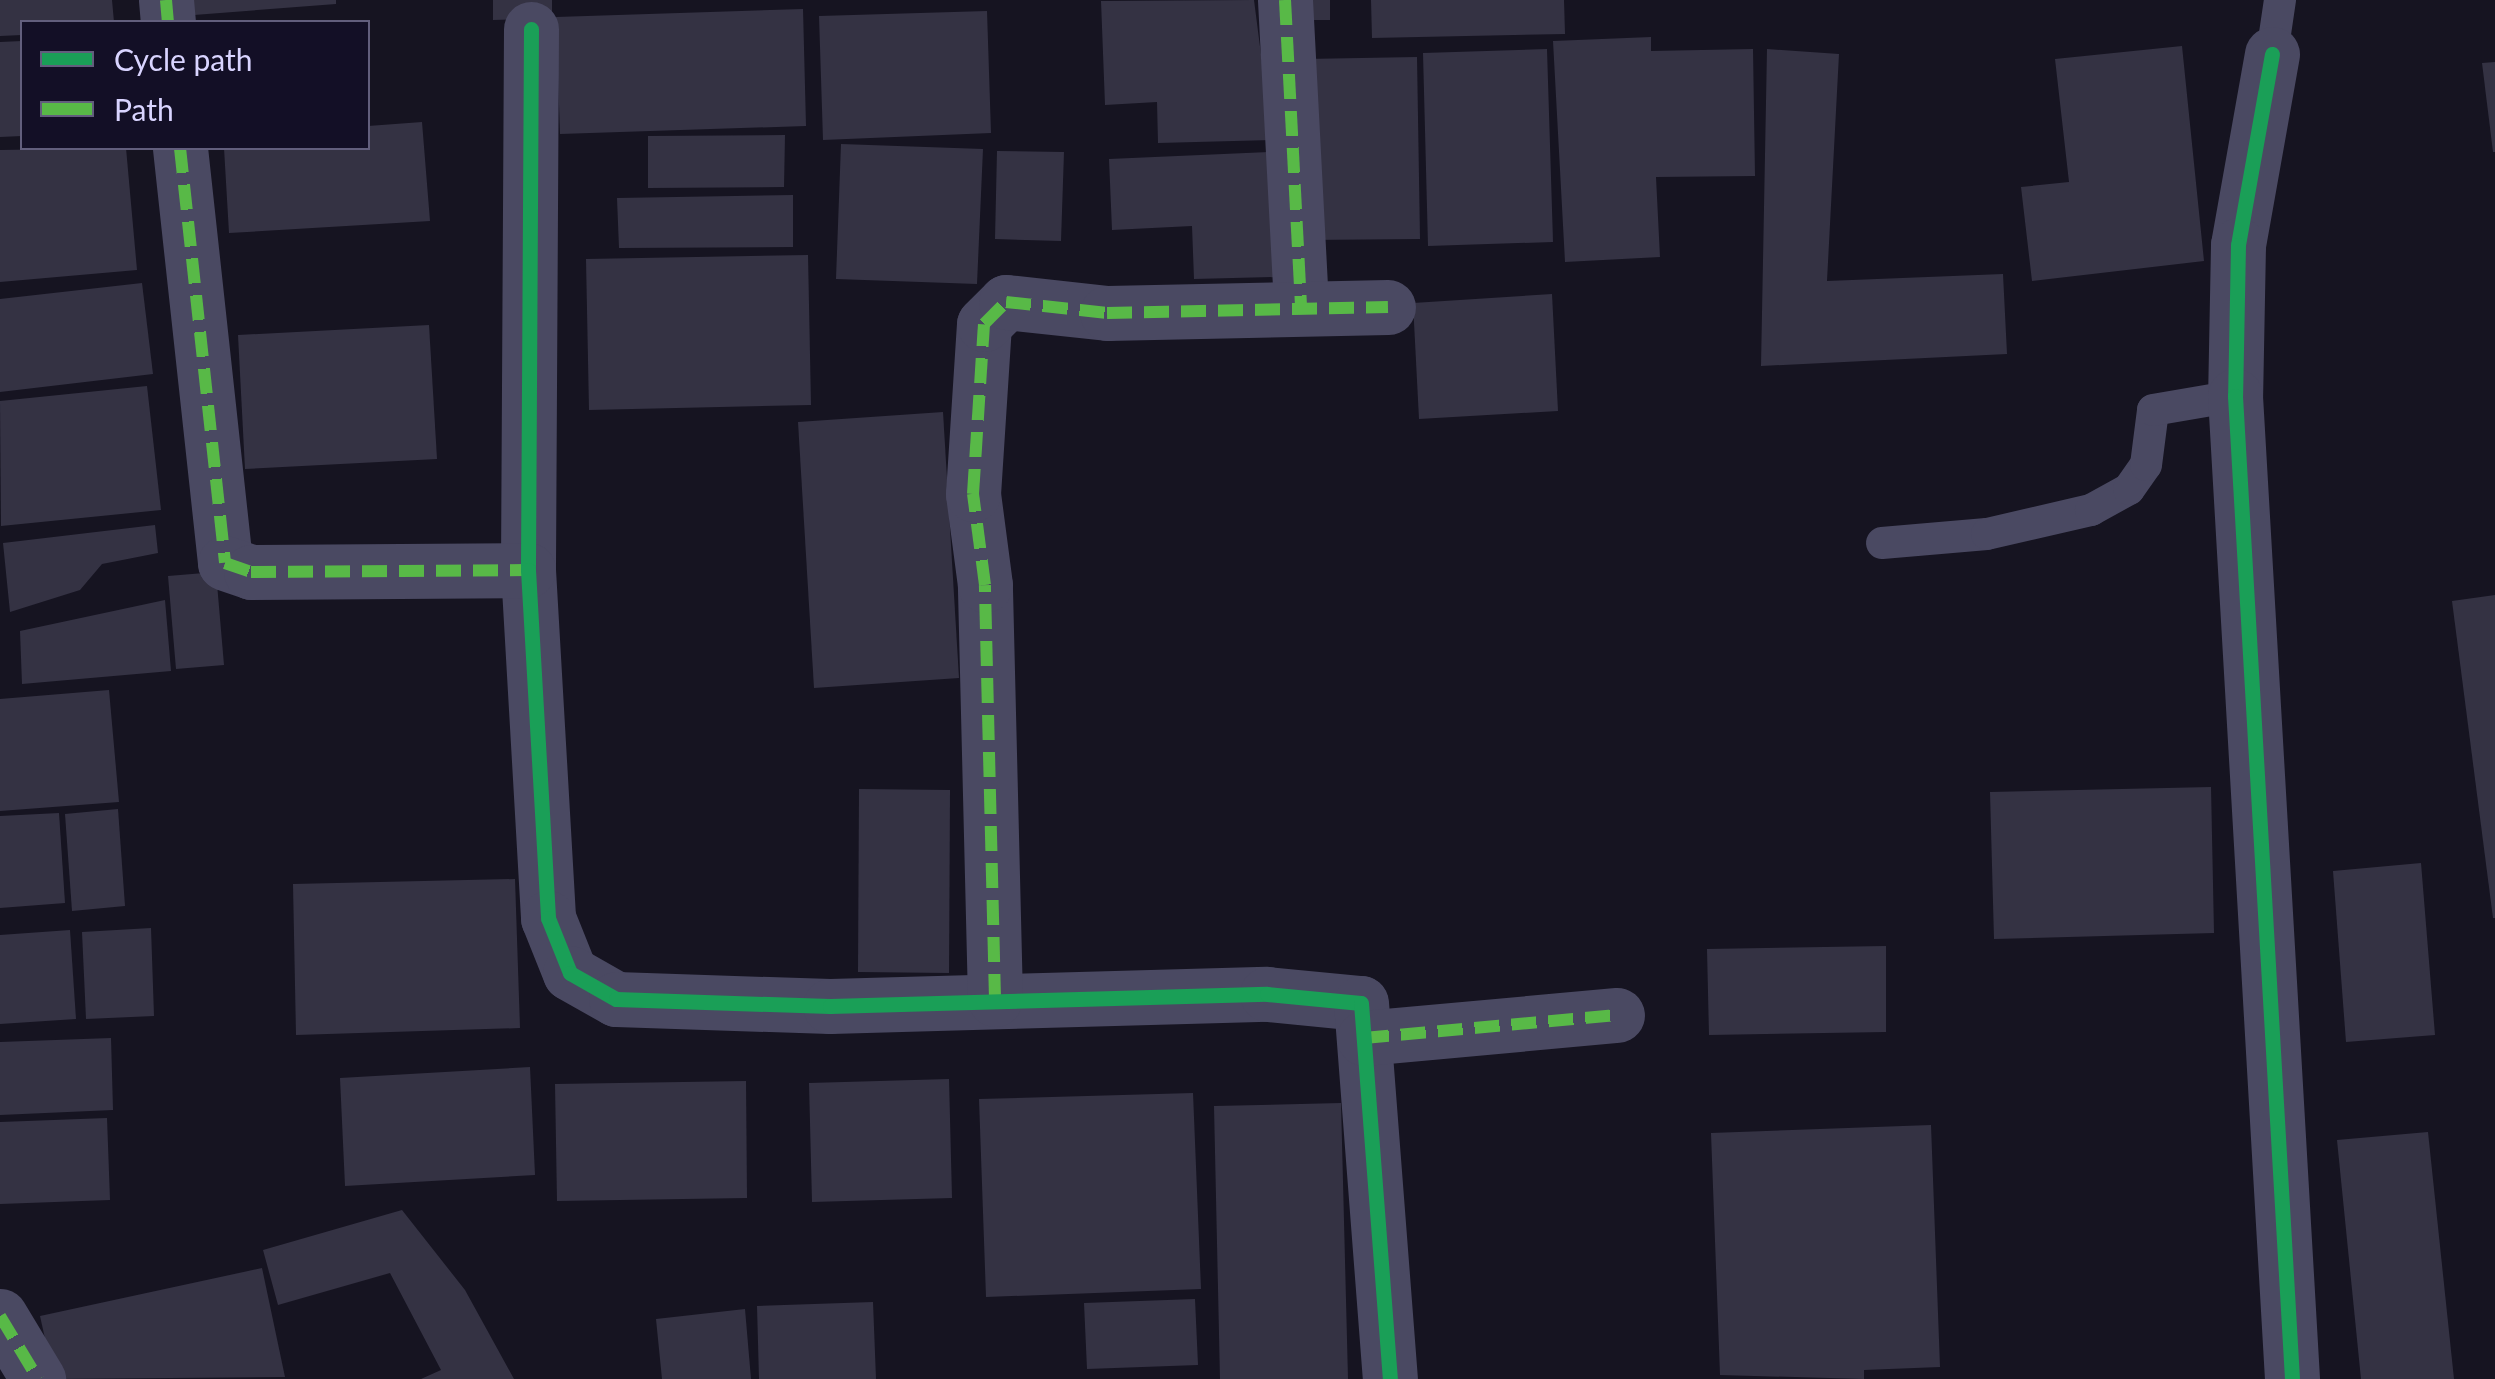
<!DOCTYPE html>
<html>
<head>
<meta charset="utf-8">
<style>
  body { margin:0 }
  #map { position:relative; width:2495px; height:1379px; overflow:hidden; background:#161421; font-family:Lato,sans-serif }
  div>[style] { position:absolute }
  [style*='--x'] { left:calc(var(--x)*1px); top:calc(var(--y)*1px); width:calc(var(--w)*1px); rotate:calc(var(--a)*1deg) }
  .building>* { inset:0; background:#343243 }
  .lane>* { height:32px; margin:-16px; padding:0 16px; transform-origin:16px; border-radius:16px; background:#4a4962 }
  .street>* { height:55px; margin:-27.5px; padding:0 27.5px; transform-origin:27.5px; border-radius:27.5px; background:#4a4962 }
  .quiet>* { height:12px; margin-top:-6px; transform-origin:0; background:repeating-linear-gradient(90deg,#58b947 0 25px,transparent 0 37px) }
  .cycleway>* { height:15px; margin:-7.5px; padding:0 7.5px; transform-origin:7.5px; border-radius:7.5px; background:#1a9f57 }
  span { translate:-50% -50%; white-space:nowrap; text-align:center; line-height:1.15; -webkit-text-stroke:8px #130f26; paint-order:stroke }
  .legend { position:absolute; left:20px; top:20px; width:350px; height:130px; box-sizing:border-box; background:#130f26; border:2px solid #625e7d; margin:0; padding:12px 18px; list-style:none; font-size:30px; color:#d9d4ff }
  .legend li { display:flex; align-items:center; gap:20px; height:50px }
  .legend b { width:50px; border:2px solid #625e7d }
</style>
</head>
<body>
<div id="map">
  <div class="building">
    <div style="clip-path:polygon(0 0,112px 0,114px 22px,22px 22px,22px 35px,0 36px)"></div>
    <div style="clip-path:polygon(180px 0,336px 0,336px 4px,181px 16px)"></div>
    <div style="clip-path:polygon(493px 0,552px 0,552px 18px,493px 20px)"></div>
    <div style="clip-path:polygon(1254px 0,1272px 140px,1158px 143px,1157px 102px,1105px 105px,1101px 1px)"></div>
    <div style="clip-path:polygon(1296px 0,1330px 0,1330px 20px,1296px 20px)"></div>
    <div style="clip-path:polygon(1371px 0,1564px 0,1565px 34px,1372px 38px)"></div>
    <div style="clip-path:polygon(803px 9px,806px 126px,560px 134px,556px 17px)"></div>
    <div style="clip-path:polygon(987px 11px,991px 133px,823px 140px,819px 16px)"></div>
    <div style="clip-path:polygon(1651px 37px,1651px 51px,1753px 49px,1755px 176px,1656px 177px,1660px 257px,1565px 262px,1553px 41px)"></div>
    <div style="clip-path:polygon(22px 41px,22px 136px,0 137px,0 42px)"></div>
    <div style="clip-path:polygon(2182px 46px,2204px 261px,2032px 281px,2021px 187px,2069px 182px,2055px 59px)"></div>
    <div style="clip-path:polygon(1547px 49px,1553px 242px,1428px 246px,1423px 53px)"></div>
    <div style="clip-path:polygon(1767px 49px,1839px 54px,1827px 281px,2003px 274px,2007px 354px,1761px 366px)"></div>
    <div style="clip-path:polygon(1417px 57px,1420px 239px,1307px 240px,1305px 59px)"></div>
    <div style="clip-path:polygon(2495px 62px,2495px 152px,2493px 152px,2482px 63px)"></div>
    <div style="clip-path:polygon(422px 122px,430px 221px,229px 233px,224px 148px,368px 148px,368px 126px)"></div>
    <div style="clip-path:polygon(785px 135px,784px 187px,648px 188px,648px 136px)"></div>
    <div style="clip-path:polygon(841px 144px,983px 149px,977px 284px,836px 279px)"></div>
    <div style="clip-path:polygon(126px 148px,137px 270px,0 282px,0 150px)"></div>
    <div style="clip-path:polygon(997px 151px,1064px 152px,1061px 241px,995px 239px)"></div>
    <div style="clip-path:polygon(1269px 152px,1277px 277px,1194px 279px,1192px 226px,1112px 230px,1109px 159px)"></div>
    <div style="clip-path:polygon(793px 195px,793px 247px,619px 248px,617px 198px)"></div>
    <div style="clip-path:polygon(808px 255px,811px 405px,589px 410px,586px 259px)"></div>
    <div style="clip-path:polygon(142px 283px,153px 374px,0 392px,0 299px)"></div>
    <div style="clip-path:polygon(1552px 294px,1558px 411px,1419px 419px,1413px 303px)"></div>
    <div style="clip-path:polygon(429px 325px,437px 459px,245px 469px,238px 335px)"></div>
    <div style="clip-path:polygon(147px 386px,161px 510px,1px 526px,0 401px)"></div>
    <div style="clip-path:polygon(943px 412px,959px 678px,814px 688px,798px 422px)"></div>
    <div style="clip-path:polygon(155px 525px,158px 553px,102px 564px,80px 590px,10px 612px,3px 543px)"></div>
    <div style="clip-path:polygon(216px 572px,224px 665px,176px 669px,168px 576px)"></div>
    <div style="clip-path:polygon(2495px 595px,2495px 918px,2493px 918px,2452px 601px)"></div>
    <div style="clip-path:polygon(165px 600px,171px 671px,22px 684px,20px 631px)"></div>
    <div style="clip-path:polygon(109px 690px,119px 802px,0 811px,0 699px)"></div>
    <div style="clip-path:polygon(2211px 787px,2214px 933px,1994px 939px,1990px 792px)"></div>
    <div style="clip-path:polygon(859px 789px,950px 790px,949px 973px,858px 972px)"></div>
    <div style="clip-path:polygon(118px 809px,125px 906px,72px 911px,65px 814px)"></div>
    <div style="clip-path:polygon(59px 813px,65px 903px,0 908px,0 816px)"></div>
    <div style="clip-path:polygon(2421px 863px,2435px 1035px,2346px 1042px,2333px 871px)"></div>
    <div style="clip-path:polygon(515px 879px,520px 1028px,296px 1035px,293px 884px)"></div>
    <div style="clip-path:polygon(151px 928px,154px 1016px,86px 1019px,82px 932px)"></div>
    <div style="clip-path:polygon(70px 930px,76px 1019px,0 1024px,0 935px)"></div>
    <div style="clip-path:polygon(1886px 946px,1886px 1032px,1709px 1035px,1707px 949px)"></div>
    <div style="clip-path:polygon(111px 1038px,113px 1110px,0 1115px,0 1042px)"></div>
    <div style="clip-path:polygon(530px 1067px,535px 1175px,345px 1186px,340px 1078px)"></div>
    <div style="clip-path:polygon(949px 1079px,952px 1198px,812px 1202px,809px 1083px)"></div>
    <div style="clip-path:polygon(746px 1081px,747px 1198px,557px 1201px,555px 1084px)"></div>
    <div style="clip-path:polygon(1193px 1093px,1201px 1289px,986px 1297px,979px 1099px)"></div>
    <div style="clip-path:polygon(1341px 1103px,1348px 1379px,1220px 1379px,1214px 1106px)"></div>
    <div style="clip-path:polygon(107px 1118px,110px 1200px,0 1204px,0 1122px)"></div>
    <div style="clip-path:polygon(1931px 1125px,1940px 1367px,1864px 1370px,1864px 1379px,1720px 1375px,1711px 1133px)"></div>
    <div style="clip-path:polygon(2428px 1132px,2454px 1379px,2361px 1379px,2337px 1140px)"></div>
    <div style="clip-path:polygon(402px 1210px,465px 1290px,514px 1379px,421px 1379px,441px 1370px,390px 1273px,278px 1305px,263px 1250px)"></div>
    <div style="clip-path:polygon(262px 1268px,285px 1377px,54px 1379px,40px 1316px)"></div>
    <div style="clip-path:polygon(1195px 1299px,1198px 1365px,1087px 1369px,1084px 1303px)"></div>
    <div style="clip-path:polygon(873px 1302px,876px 1379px,759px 1379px,757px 1306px)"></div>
    <div style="clip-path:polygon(745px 1309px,751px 1379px,662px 1379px,656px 1319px)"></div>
  </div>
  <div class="lane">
    <div style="--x:2272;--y:54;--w:55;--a:-81.6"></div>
    <div style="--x:1882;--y:543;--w:105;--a:-4.9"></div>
    <div style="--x:1987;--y:534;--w:107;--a:-13"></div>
    <div style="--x:2091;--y:510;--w:43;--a:-28.9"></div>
    <div style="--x:2129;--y:489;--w:29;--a:-55"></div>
    <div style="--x:2146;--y:465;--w:55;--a:-82.7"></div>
    <div style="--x:2153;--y:410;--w:83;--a:-9.7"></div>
  </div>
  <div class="street">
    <div style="--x:166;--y:0;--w:22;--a:85"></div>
    <div style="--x:1285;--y:0;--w:308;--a:87"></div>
    <div style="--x:531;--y:29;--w:541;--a:90.32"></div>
    <div style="--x:528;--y:570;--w:349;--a:86.7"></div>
    <div style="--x:548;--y:918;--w:59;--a:68.2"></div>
    <div style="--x:570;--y:973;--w:53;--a:29.5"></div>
    <div style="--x:616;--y:999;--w:214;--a:1.9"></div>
    <div style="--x:830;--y:1006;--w:437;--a:-1.6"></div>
    <div style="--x:1267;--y:994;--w:94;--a:5.5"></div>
    <div style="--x:1361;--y:1003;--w:377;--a:85.6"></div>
    <div style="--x:2272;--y:54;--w:194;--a:100.1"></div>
    <div style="--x:2238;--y:245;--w:151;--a:91.1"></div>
    <div style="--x:2235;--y:396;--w:985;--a:86.68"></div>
    <div style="--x:180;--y:148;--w:417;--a:83.8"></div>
    <div style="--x:225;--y:563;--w:28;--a:19"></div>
    <div style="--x:251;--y:572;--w:277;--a:-0.4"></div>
    <div style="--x:995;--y:999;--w:414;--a:-91.4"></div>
    <div style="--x:985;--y:585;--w:92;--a:-97.5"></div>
    <div style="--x:973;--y:494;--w:170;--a:-86.3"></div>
    <div style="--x:984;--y:324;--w:31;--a:-45"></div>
    <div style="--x:1006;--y:302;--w:102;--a:6.2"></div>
    <div style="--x:1107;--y:313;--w:281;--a:-1.2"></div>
    <div style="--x:1364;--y:1038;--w:254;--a:-5.2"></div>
    <div style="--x:0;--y:1316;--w:74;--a:58.9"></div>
  </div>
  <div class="quiet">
    <div style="--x:166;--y:0;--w:22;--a:85"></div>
    <div style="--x:1285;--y:0;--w:308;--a:87"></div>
    <div style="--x:180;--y:148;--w:417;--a:83.8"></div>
    <div style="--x:225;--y:563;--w:28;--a:19"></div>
    <div style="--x:251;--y:572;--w:277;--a:-0.4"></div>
    <div style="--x:995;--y:999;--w:414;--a:-91.4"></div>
    <div style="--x:985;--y:585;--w:92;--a:-97.5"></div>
    <div style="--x:973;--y:494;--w:170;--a:-86.3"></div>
    <div style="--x:984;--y:324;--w:31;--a:-45"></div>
    <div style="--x:1006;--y:302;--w:102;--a:6.2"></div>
    <div style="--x:1107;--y:313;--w:281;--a:-1.2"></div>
    <div style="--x:1364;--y:1038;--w:254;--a:-5.2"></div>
    <div style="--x:0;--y:1316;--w:74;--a:58.9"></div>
  </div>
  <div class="cycleway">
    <div style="--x:531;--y:29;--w:541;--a:90.32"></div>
    <div style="--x:528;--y:570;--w:349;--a:86.7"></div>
    <div style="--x:548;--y:918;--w:59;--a:68.2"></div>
    <div style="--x:570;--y:973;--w:53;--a:29.5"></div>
    <div style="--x:616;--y:999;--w:214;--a:1.9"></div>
    <div style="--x:830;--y:1006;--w:437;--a:-1.6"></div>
    <div style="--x:1267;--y:994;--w:94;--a:5.5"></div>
    <div style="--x:1361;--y:1003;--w:377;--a:85.6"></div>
    <div style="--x:2272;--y:54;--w:194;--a:100.1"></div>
    <div style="--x:2238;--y:245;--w:151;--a:91.1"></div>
    <div style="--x:2235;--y:396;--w:985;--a:86.68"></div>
  </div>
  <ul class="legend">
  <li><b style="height:12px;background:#1a9f57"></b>Cycle path</li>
  <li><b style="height:12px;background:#58b947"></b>Path</li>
  </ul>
</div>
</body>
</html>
